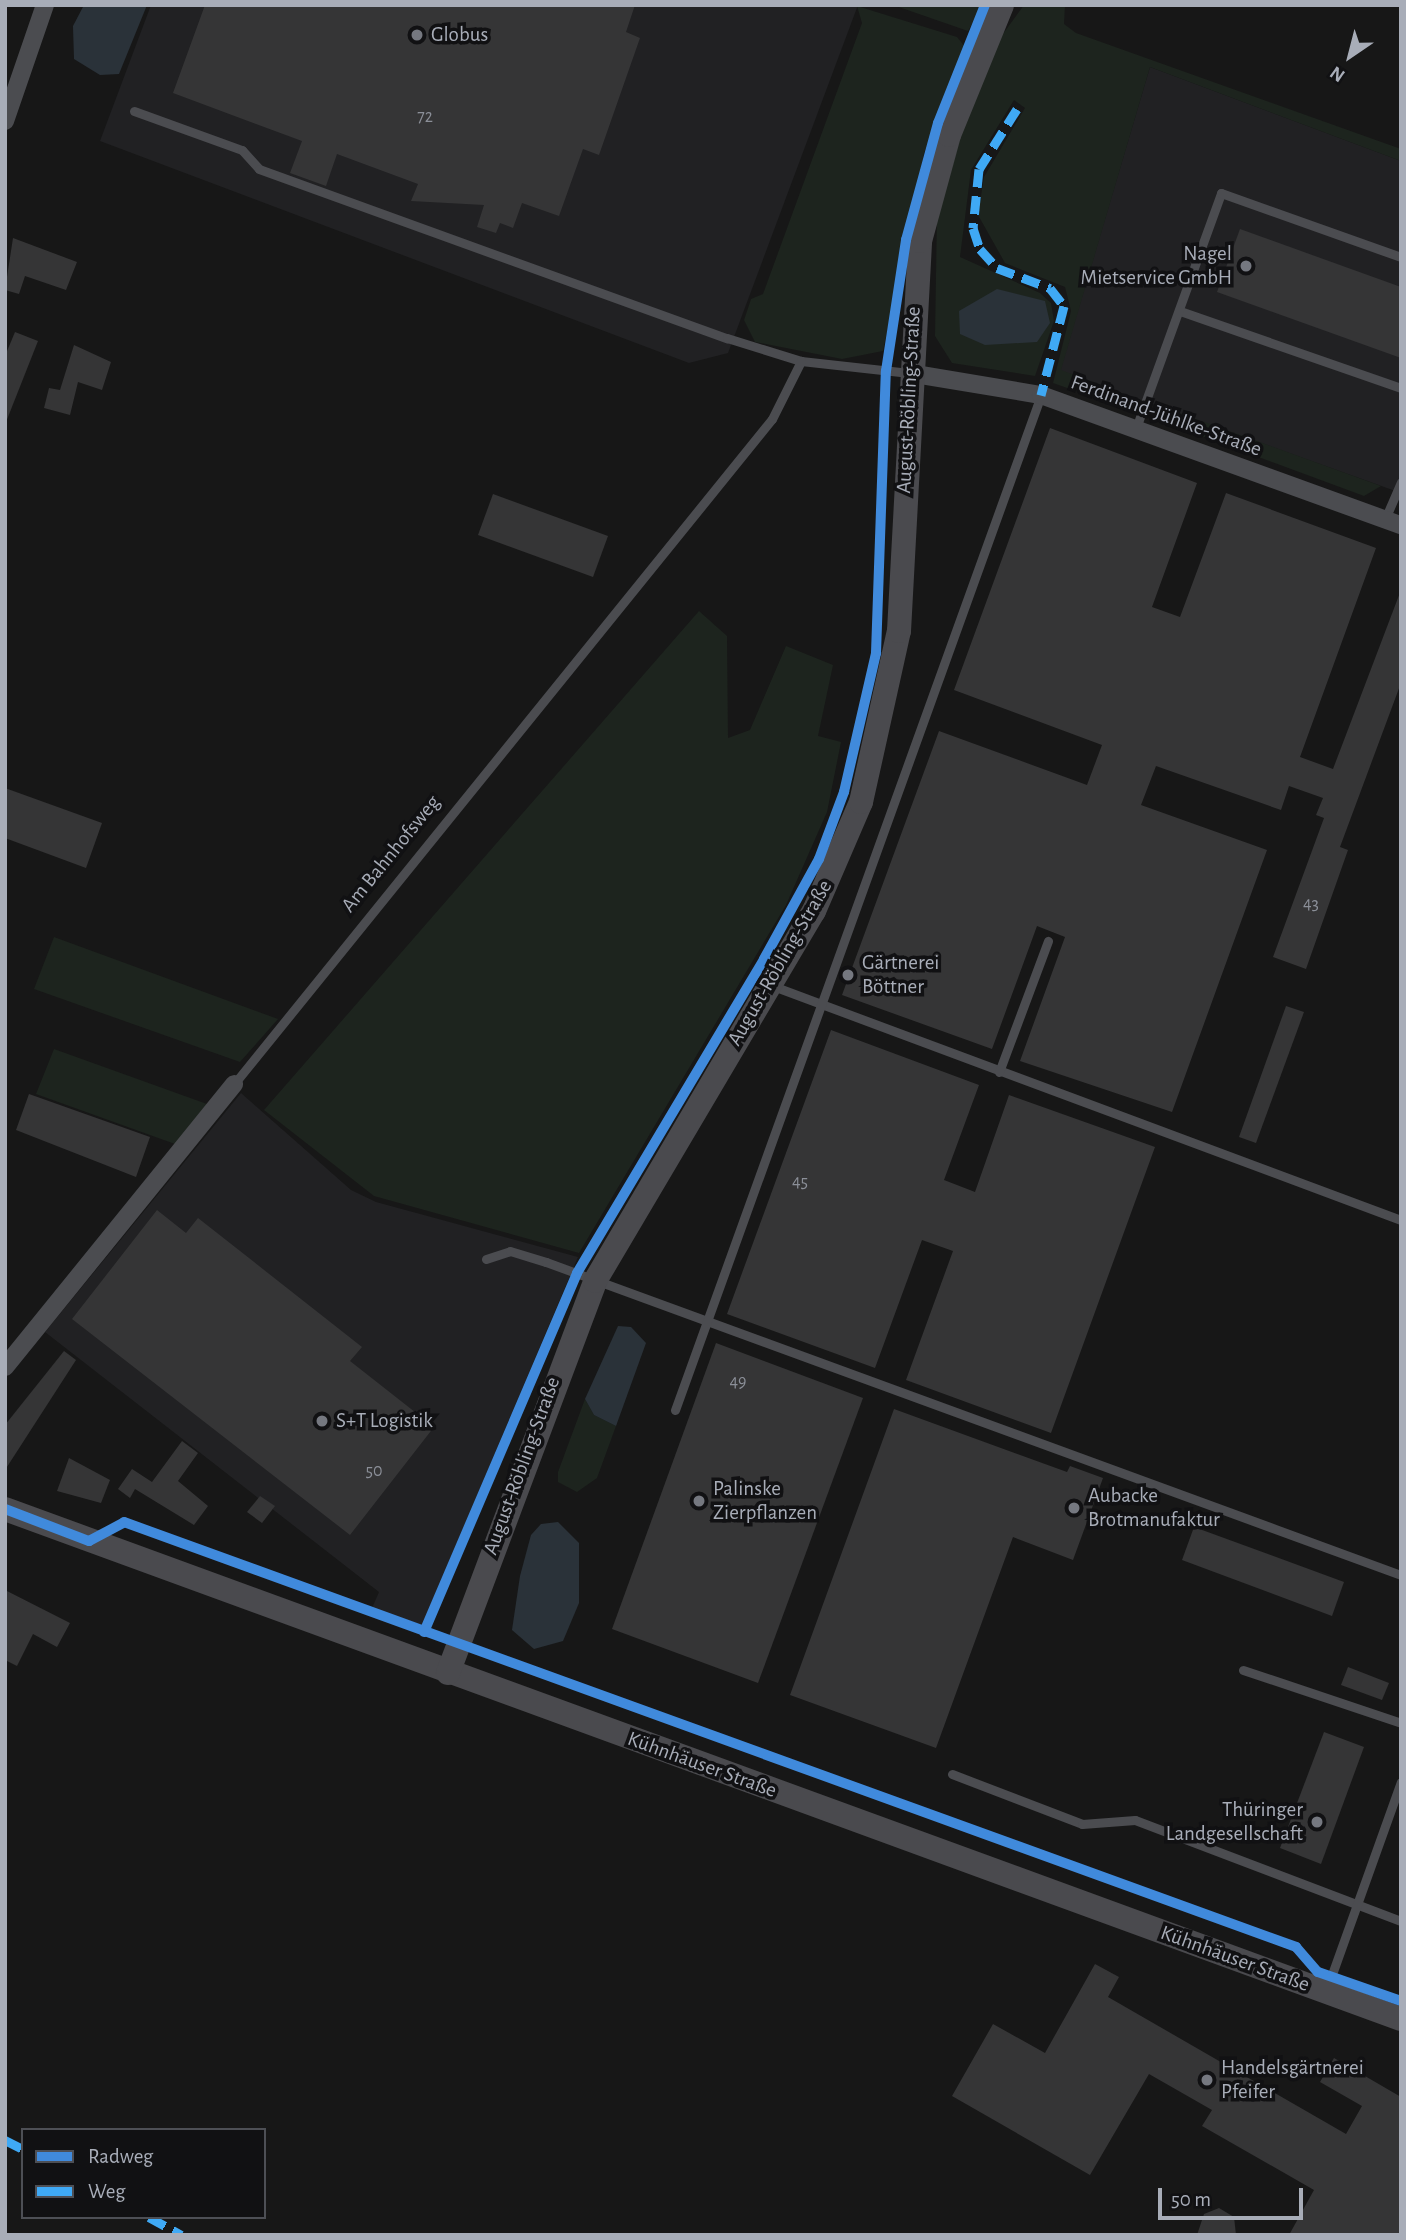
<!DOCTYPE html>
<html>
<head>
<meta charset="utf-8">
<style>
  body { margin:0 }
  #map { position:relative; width:1406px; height:2240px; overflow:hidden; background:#171717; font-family:"Alegreya Sans",sans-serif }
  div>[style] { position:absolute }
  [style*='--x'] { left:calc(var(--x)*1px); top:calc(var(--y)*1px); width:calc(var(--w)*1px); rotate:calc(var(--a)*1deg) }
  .built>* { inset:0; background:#212123 }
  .green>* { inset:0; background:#1d241e }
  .water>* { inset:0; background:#2a3239 }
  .building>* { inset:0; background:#353536 }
  .lane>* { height:9px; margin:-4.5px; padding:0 4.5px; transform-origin:4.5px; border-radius:4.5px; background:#4b4c50 }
  .street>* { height:18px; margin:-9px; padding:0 9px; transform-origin:9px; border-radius:9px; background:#4b4c50 }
  .secondary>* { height:24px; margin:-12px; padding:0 12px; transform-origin:12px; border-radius:12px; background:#4a4a4e }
  .quiet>* { height:9px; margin-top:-4.5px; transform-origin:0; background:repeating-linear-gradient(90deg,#3fa9f5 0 18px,transparent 0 27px) }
  .cycleway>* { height:10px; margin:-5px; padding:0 5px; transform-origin:5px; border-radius:5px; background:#408adc }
  .dots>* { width:19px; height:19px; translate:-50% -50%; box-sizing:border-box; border:4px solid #111113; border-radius:50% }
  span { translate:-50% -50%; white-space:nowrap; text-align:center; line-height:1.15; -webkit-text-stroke:7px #111113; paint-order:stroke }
  .number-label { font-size:18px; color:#8b8f98 }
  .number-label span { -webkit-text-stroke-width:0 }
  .poi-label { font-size:21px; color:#a8adb8 }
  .left { translate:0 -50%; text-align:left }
  .right { translate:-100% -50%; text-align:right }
  .street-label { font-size:21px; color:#a8adb8 }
  .frame { position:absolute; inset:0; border:7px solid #a8adb8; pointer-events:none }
  .legend { position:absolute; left:21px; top:2128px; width:245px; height:91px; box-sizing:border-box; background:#111113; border:2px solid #4d4f55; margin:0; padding:9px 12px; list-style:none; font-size:21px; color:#a8adb8 }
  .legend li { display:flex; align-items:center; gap:14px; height:35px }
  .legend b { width:35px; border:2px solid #4d4f55 }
  .north { position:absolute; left:1315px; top:21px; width:70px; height:70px; -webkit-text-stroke:5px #111113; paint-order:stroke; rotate:215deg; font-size:19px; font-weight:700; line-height:28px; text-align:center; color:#a8adb8 }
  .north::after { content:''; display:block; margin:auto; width:24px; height:32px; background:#a8adb8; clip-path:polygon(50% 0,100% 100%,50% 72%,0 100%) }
  .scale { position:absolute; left:1158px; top:2188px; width:145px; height:32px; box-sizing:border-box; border:4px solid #a8adb8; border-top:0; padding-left:9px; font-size:21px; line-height:24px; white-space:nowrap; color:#a8adb8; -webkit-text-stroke:5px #111113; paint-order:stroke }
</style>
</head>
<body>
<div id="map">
  <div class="built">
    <div style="clip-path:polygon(151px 5px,858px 5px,728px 353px,689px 363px,100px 141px)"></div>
    <div style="clip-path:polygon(1150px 67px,1401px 161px,1401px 493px,1060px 371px)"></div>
    <div style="clip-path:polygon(241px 1093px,351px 1190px,376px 1202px,578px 1257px,422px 1625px,372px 1608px,379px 1592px,45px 1332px)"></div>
  </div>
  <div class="green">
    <div style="clip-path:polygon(893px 5px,983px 5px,968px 31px)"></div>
    <div style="clip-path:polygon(1024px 5px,1065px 5px,1064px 24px,1076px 33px,1401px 149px,1401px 161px,1150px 67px,1061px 370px,1120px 392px,1104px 401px,1053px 383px,1071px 311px,1065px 287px,1005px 263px,978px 215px,984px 177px,1025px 108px,1014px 100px,971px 170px,960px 257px,1040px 293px,1051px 303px,1054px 321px,1035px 376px,952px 363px,935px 336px,937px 214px,961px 128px,1000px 38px)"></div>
    <div style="clip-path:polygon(857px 6px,957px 37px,966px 48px,924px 153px,883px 351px,842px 359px,755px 342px,744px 320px,751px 299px,763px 294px,862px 23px)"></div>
    <div style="clip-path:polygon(1163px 407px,1381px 486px,1364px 496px,1166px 423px)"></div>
    <div style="clip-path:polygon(699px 611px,727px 636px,728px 738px,750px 730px,786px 646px,833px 665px,818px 736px,841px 742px,827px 812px,786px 905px,579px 1253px,374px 1196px,264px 1110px)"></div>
    <div style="clip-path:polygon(54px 937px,278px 1019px,240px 1062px,34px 989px)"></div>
    <div style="clip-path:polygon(54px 1049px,207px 1104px,175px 1144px,36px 1094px)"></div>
    <div style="clip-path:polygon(585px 1399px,594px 1415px,616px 1426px,597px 1478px,577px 1492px,558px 1482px,558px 1472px)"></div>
  </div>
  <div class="water">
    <div style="clip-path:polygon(84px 5px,147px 5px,119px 74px,100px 75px,74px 59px,73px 26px)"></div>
    <div style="clip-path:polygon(997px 289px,1045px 301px,1050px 323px,1037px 342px,985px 345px,960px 334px,959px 311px)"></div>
    <div style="clip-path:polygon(618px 1326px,631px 1327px,646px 1343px,616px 1426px,594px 1415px,585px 1399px)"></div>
    <div style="clip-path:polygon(558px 1522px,579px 1543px,579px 1603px,563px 1641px,534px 1649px,512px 1630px,520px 1576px,531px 1535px,541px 1524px)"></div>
  </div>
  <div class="building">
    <div style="clip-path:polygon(205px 5px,635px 5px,626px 32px,640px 38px,599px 155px,583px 149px,559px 216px,522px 203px,513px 228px,500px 223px,496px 233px,477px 227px,484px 205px,411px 201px,418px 184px,337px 154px,326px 186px,290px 173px,302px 141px,173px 93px)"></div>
    <div style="clip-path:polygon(1240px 229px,1401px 287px,1401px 358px,1217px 292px)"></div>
    <div style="clip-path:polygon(13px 238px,77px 262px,66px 290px,25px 276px,19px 294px,5px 290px)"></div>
    <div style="clip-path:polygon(15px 332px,38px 341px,6px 422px,5px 356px)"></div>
    <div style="clip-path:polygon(74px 345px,111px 362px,102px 390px,78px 382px,70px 415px,44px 408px,49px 388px,60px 390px)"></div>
    <div style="clip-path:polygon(1050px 428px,1197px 483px,1152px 607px,1180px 617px,1226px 493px,1376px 548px,1300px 757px,1333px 769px,1401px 590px,1401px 683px,1340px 847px,1348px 850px,1306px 969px,1273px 957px,1324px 818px,1316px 815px,1323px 798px,1289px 786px,1281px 810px,1156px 766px,1141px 805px,1267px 850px,1172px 1112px,1020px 1061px,1065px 937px,1037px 926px,992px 1049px,842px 995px,939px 731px,1087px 785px,1102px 745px,954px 690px)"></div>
    <div style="clip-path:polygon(493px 494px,608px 536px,593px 577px,478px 535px)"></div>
    <div style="clip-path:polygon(5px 788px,102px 823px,86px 868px,5px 838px)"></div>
    <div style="clip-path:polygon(1286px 1006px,1304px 1012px,1256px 1143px,1239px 1137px)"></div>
    <div style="clip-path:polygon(831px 1030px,979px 1085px,944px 1180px,975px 1192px,1009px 1095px,1155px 1147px,1051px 1433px,906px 1380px,953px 1251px,922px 1240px,875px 1368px,727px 1314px)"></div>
    <div style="clip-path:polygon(29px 1094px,150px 1137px,136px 1177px,16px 1130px)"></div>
    <div style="clip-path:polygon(157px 1210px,186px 1233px,198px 1218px,362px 1347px,350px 1361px,434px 1427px,350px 1535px,72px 1319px)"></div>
    <div style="clip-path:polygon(716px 1343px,863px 1398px,758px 1683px,612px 1629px)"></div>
    <div style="clip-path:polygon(64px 1351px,76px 1360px,5px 1470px,5px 1425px)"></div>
    <div style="clip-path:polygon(894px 1409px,1067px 1472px,1070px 1466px,1103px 1478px,1073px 1560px,1013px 1537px,936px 1748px,790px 1695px)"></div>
    <div style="clip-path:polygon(182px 1441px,198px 1453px,178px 1481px,208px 1506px,194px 1525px,135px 1489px,130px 1498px,118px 1489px,132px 1469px,152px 1482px)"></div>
    <div style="clip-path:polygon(69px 1458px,110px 1480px,101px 1503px,57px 1491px)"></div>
    <div style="clip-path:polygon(260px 1496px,275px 1506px,262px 1523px,247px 1512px)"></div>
    <div style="clip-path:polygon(1194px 1527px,1344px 1582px,1332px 1616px,1182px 1560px)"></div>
    <div style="clip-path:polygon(5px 1590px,70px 1623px,57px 1647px,33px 1634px,17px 1666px,5px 1660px)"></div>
    <div style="clip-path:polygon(1348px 1667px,1389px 1683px,1382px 1700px,1341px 1685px)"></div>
    <div style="clip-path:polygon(1324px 1732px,1364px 1747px,1321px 1864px,1280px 1848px)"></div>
    <div style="clip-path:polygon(1095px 1964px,1119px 1977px,1108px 1997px,1346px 2134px,1362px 2106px,1320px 2082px,1334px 2058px,1401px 2097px,1401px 2235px,1289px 2235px,1314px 2190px,1202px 2126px,1212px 2110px,1149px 2074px,1090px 2175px,952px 2096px,993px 2024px,1045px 2053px)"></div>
    <div style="clip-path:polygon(1219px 2208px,1234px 2217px,1236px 2235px,1197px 2235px,1204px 2214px)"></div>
  </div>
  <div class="lane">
    <div style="--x:134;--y:111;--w:115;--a:19.9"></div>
    <div style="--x:242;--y:150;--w:25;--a:48"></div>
    <div style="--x:259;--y:169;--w:498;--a:19.9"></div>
    <div style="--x:727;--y:338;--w:77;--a:17.3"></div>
    <div style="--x:801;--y:361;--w:109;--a:6.3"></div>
    <div style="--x:1180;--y:311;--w:234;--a:19.2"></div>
    <div style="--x:1136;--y:428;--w:250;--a:-70.1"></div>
    <div style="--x:1221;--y:193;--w:191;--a:19.6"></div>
    <div style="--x:1385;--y:519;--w:40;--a:-66.6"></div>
    <div style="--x:773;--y:986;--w:670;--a:20.44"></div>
    <div style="--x:999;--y:1072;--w:140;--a:-69.5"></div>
    <div style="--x:234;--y:1084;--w:855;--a:-51.03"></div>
    <div style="--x:772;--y:419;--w:65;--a:-63.4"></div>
    <div style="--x:486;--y:1259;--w:25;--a:-18"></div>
    <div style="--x:510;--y:1251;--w:38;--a:17"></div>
    <div style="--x:546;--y:1262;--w:910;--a:20.11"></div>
    <div style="--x:675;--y:1410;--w:1079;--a:-70.17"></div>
    <div style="--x:1243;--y:1670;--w:167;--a:18.5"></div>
    <div style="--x:952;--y:1774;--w:139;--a:21"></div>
    <div style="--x:1082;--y:1824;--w:53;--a:-4.3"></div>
    <div style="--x:1135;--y:1820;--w:285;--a:20.8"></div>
    <div style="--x:1326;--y:1991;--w:222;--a:-70.3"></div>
  </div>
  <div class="street">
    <div style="--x:5;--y:121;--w:123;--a:-71"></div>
    <div style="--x:909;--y:373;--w:134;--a:9.5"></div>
    <div style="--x:1041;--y:395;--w:383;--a:19.9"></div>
    <div style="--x:5;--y:1367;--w:364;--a:-51"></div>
  </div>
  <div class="secondary">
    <div style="--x:5;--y:1509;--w:1486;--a:20.07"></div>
    <div style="--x:448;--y:1673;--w:419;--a:-69.4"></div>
    <div style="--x:595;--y:1281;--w:430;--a:-59.4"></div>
    <div style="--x:814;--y:911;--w:119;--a:-66.7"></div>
    <div style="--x:861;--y:802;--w:175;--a:-77.5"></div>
    <div style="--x:899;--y:631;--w:391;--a:-86.9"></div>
    <div style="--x:920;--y:241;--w:110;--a:-74.7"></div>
    <div style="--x:949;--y:135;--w:140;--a:-67.8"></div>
  </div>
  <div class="quiet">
    <div style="--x:1017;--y:109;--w:71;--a:122.3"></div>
    <div style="--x:979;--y:169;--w:59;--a:95.8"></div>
    <div style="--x:973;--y:228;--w:22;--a:72"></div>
    <div style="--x:980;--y:249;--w:25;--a:48"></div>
    <div style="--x:997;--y:268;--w:57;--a:20.7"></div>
    <div style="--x:1050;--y:288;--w:23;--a:52"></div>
    <div style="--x:1064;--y:306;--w:92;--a:104.5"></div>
    <div style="--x:5;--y:2140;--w:20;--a:27"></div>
    <div style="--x:149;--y:2217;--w:37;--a:29"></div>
  </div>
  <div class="cycleway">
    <div style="--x:5;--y:1509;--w:90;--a:20.9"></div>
    <div style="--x:89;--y:1541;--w:40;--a:-28"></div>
    <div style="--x:124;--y:1522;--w:1247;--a:19.93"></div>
    <div style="--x:1296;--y:1947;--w:33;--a:49"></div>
    <div style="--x:1318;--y:1972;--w:88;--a:19.3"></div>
    <div style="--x:424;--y:1632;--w:390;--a:-66.9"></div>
    <div style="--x:577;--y:1273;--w:365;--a:-59.2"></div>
    <div style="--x:764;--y:959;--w:114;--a:-61.2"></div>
    <div style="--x:819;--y:859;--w:72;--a:-69.5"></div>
    <div style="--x:844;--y:792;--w:143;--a:-77"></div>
    <div style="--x:876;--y:653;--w:282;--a:-88"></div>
    <div style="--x:886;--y:371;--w:133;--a:-81.3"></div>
    <div style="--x:906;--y:240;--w:121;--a:-74.7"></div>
    <div style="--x:938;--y:123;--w:127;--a:-68.3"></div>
  </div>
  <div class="dots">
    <div style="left:417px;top:35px;background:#757880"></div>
    <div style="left:1246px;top:266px;background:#757880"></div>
    <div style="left:848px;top:975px;background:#757880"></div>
    <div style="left:322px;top:1421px;background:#757880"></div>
    <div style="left:699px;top:1501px;background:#757880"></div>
    <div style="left:1074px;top:1508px;background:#757880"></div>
    <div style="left:1317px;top:1822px;background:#757880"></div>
    <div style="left:1207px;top:2080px;background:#757880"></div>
  </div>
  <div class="number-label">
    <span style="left:425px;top:117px">72</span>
    <span style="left:1311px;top:904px">43</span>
    <span style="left:800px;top:1182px">45</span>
    <span style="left:738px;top:1382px">49</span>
    <span style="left:374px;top:1471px">50</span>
  </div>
  <div class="poi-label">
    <span class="left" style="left:431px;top:35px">Globus</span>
    <span class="right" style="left:1232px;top:266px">Nagel<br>Mietservice GmbH</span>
    <span class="left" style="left:862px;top:975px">Gärtnerei<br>Böttner</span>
    <span class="left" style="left:336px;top:1421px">S+T Logistik</span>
    <span class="left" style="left:713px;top:1501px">Palinske<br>Zierpflanzen</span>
    <span class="left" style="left:1088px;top:1508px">Aubacke<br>Brotmanufaktur</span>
    <span class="right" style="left:1303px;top:1822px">Thüringer<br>Landgesellschaft</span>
    <span class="left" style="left:1221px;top:2080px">Handelsgärtnerei<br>Pfeifer</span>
  </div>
  <div class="street-label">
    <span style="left:909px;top:400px;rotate:-87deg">August-Röbling-Straße</span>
    <span style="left:1166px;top:416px;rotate:20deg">Ferdinand-Jühlke-Straße</span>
    <span style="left:391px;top:854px;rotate:-51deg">Am Bahnhofsweg</span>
    <span style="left:780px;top:963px;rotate:-60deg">August-Röbling-Straße</span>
    <span style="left:522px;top:1466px;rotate:-70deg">August-Röbling-Straße</span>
    <span style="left:702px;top:1765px;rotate:20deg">Kühnhäuser Straße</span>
    <span style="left:1235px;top:1959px;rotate:20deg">Kühnhäuser Straße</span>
  </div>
  <div class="frame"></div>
  <ul class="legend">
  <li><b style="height:9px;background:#408adc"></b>Radweg</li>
  <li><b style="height:9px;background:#3fa9f5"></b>Weg</li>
  </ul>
  <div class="north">N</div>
  <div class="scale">50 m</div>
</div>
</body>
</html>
